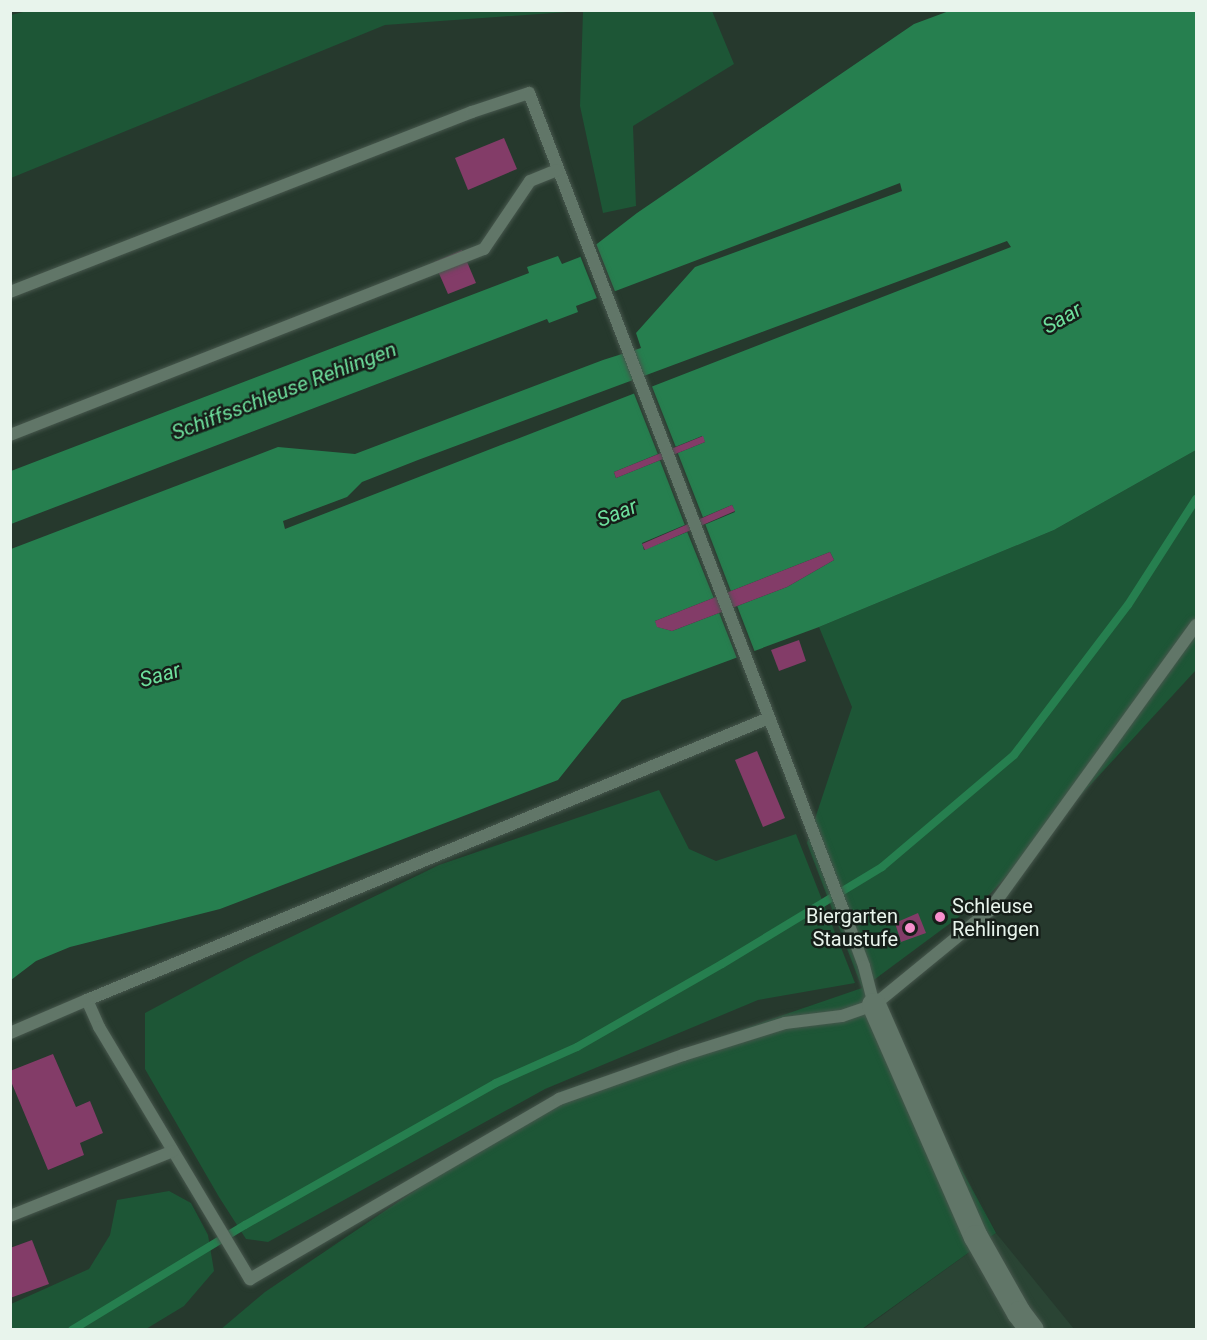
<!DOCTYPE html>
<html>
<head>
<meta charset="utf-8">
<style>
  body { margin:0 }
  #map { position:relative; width:1207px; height:1340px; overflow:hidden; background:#26392d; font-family:Roboto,sans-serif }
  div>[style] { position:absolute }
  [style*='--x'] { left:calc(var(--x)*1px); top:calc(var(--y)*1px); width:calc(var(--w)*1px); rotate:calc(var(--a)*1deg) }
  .built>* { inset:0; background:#2a4434 }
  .green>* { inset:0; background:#1d5636 }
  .water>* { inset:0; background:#267f4f }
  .pier>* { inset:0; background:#26392d }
  .stream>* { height:8px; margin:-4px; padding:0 4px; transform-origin:4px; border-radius:4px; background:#267f4f }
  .building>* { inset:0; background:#833c68 }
  .roads { filter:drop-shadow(0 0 2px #47574d) drop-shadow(0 0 2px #47574d) }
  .lane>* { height:12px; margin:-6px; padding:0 6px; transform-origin:6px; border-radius:6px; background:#617668 }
  .street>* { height:24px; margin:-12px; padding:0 12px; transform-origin:12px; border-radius:12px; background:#617668 }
  .dots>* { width:16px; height:16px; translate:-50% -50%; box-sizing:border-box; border:3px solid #161e19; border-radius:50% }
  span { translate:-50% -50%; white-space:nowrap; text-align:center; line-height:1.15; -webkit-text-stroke:5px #161e19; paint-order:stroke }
  .poi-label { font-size:20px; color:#e8f4ec }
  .left { translate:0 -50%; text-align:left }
  .right { translate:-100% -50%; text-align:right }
  .water-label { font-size:21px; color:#6ee09d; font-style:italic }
  .frame { position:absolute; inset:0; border:12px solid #e8f4ec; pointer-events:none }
</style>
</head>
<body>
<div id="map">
  <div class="built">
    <div style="clip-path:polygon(996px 1233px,1074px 1329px,862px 1330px)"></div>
  </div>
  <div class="green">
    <div style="clip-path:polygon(27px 11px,27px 10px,582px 11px,385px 25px,11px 178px,11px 15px)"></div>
    <div style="clip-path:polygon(583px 11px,712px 11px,734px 64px,633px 126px,636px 206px,603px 213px,580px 106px)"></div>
    <div style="clip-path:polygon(1196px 450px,1196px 670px,991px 893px,863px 988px,996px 1233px,862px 1329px,220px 1330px,265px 1292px,562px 1091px,862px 988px,807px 843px,852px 707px,819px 627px,1054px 530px)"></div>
    <div style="clip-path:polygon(659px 790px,689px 849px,716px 861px,796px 834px,855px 983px,758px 1000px,545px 1089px,268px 1242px,246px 1239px,219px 1197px,145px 1069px,145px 1013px,248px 958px,439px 865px)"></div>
    <div style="clip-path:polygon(169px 1191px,191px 1203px,208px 1235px,214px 1271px,184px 1306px,146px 1329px,11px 1329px,11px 1304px,89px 1269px,110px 1235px,117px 1200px)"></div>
  </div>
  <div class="water">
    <div style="clip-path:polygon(evenodd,949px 11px,1196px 11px,1196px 450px,1054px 530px,819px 627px,622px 700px,558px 780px,220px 909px,70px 947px,36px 961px,11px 980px,11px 549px,278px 447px,355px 454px,603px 360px,641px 348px,636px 333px,695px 267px,902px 191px,900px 183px,576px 306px,578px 312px,549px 323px,547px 319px,11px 524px,11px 471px,529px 273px,527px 267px,558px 256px,562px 264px,580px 257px,637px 213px,914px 24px,949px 11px,1007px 241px,1011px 247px,285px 529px,283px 521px,347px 497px,362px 482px,418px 460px,1007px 241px,949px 11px,702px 436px,705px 442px,616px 478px,614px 472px,702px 436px,949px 11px,732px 505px,735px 512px,644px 550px,642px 543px,732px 505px,949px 11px,830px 552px,834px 560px,787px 587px,672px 631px,658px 627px,655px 621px,830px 552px)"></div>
  </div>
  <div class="pier">
    <div style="clip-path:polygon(595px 241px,616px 294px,598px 301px,579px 253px)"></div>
    <div style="clip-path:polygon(651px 384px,677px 450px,659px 457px,633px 391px)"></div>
    <div style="clip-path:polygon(677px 451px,704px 520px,686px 528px,659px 458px)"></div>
    <div style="clip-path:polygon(704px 521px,732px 594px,715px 601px,686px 529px)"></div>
    <div style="clip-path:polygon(736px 603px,756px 655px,738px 661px,718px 610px)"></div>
  </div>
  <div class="stream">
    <div style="--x:72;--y:1330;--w:202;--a:-31.3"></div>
    <div style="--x:245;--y:1225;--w:288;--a:-29.5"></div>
    <div style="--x:496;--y:1083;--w:89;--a:-24"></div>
    <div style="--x:577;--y:1047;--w:167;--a:-29.8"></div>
    <div style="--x:722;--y:964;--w:187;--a:-31.2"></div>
    <div style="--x:882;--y:867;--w:173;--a:-40.3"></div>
    <div style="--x:1014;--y:755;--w:188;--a:-52.8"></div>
    <div style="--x:1128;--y:605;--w:126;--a:-57.3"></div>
  </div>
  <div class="building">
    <div style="clip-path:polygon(504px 138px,517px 169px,468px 190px,455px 158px)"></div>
    <div style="clip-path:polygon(462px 250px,476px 283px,448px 294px,434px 262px)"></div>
    <div style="clip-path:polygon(703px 436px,705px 442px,616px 478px,614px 472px)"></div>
    <div style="clip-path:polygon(732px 505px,735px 511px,645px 550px,642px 544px)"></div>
    <div style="clip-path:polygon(830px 552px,834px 560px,787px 587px,672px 631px,657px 627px,655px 621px)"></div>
    <div style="clip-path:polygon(799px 640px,806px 661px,779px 671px,771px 650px)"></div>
    <div style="clip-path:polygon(757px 751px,785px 818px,763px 827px,735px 760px)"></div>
    <div style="clip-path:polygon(918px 913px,926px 933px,901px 942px,895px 923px)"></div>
    <div style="clip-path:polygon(53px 1054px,76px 1107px,90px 1101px,103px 1133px,80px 1143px,84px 1155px,48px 1170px,10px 1079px,10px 1071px)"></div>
    <div style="clip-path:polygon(32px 1240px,49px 1284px,10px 1298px,10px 1248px)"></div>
  </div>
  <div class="roads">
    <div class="lane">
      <div style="--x:10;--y:292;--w:496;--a:-21.3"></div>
      <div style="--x:472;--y:112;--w:60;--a:-18.4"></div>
      <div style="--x:529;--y:93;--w:886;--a:68.97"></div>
      <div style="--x:847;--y:920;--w:49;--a:69.7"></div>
      <div style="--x:864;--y:966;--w:40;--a:75.6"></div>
      <div style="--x:10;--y:435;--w:509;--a:-21.43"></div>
      <div style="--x:484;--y:249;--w:82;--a:-55.9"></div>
      <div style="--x:530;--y:181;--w:29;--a:-22"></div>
      <div style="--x:769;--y:718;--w:738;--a:157.54"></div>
      <div style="--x:87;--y:1000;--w:30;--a:66"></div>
      <div style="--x:99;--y:1027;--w:294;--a:59.1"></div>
      <div style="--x:250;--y:1279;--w:358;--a:-30.2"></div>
      <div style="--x:559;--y:1099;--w:132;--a:-19.5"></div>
      <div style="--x:683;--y:1055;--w:107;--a:-17.4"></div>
      <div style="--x:785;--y:1023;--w:57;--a:-7"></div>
      <div style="--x:842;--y:1016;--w:34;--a:-19"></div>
      <div style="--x:874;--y:1005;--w:149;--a:-39.3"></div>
      <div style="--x:989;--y:911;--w:353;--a:-54.1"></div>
      <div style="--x:10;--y:1033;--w:84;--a:-23.2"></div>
      <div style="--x:10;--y:1216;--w:175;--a:-21.7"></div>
    </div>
    <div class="street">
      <div style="--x:874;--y:1005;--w:253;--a:66.3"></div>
      <div style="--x:976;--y:1237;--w:87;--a:60.5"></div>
      <div style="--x:1019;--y:1313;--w:21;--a:53"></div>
    </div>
  </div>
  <div class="dots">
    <div style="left:940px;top:917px;background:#f790cd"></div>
    <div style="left:910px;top:928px;background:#f790cd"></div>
  </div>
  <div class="poi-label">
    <span class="left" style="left:952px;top:918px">Schleuse<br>Rehlingen</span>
    <span class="right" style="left:898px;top:928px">Biergarten<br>Staustufe</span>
  </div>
  <div class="water-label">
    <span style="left:1062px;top:318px;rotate:-30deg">Saar</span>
    <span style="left:284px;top:391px;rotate:-21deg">Schiffsschleuse Rehlingen</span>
    <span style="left:617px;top:513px;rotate:-22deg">Saar</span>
    <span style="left:160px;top:675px;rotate:-16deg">Saar</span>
  </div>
  <div class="frame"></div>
</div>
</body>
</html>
